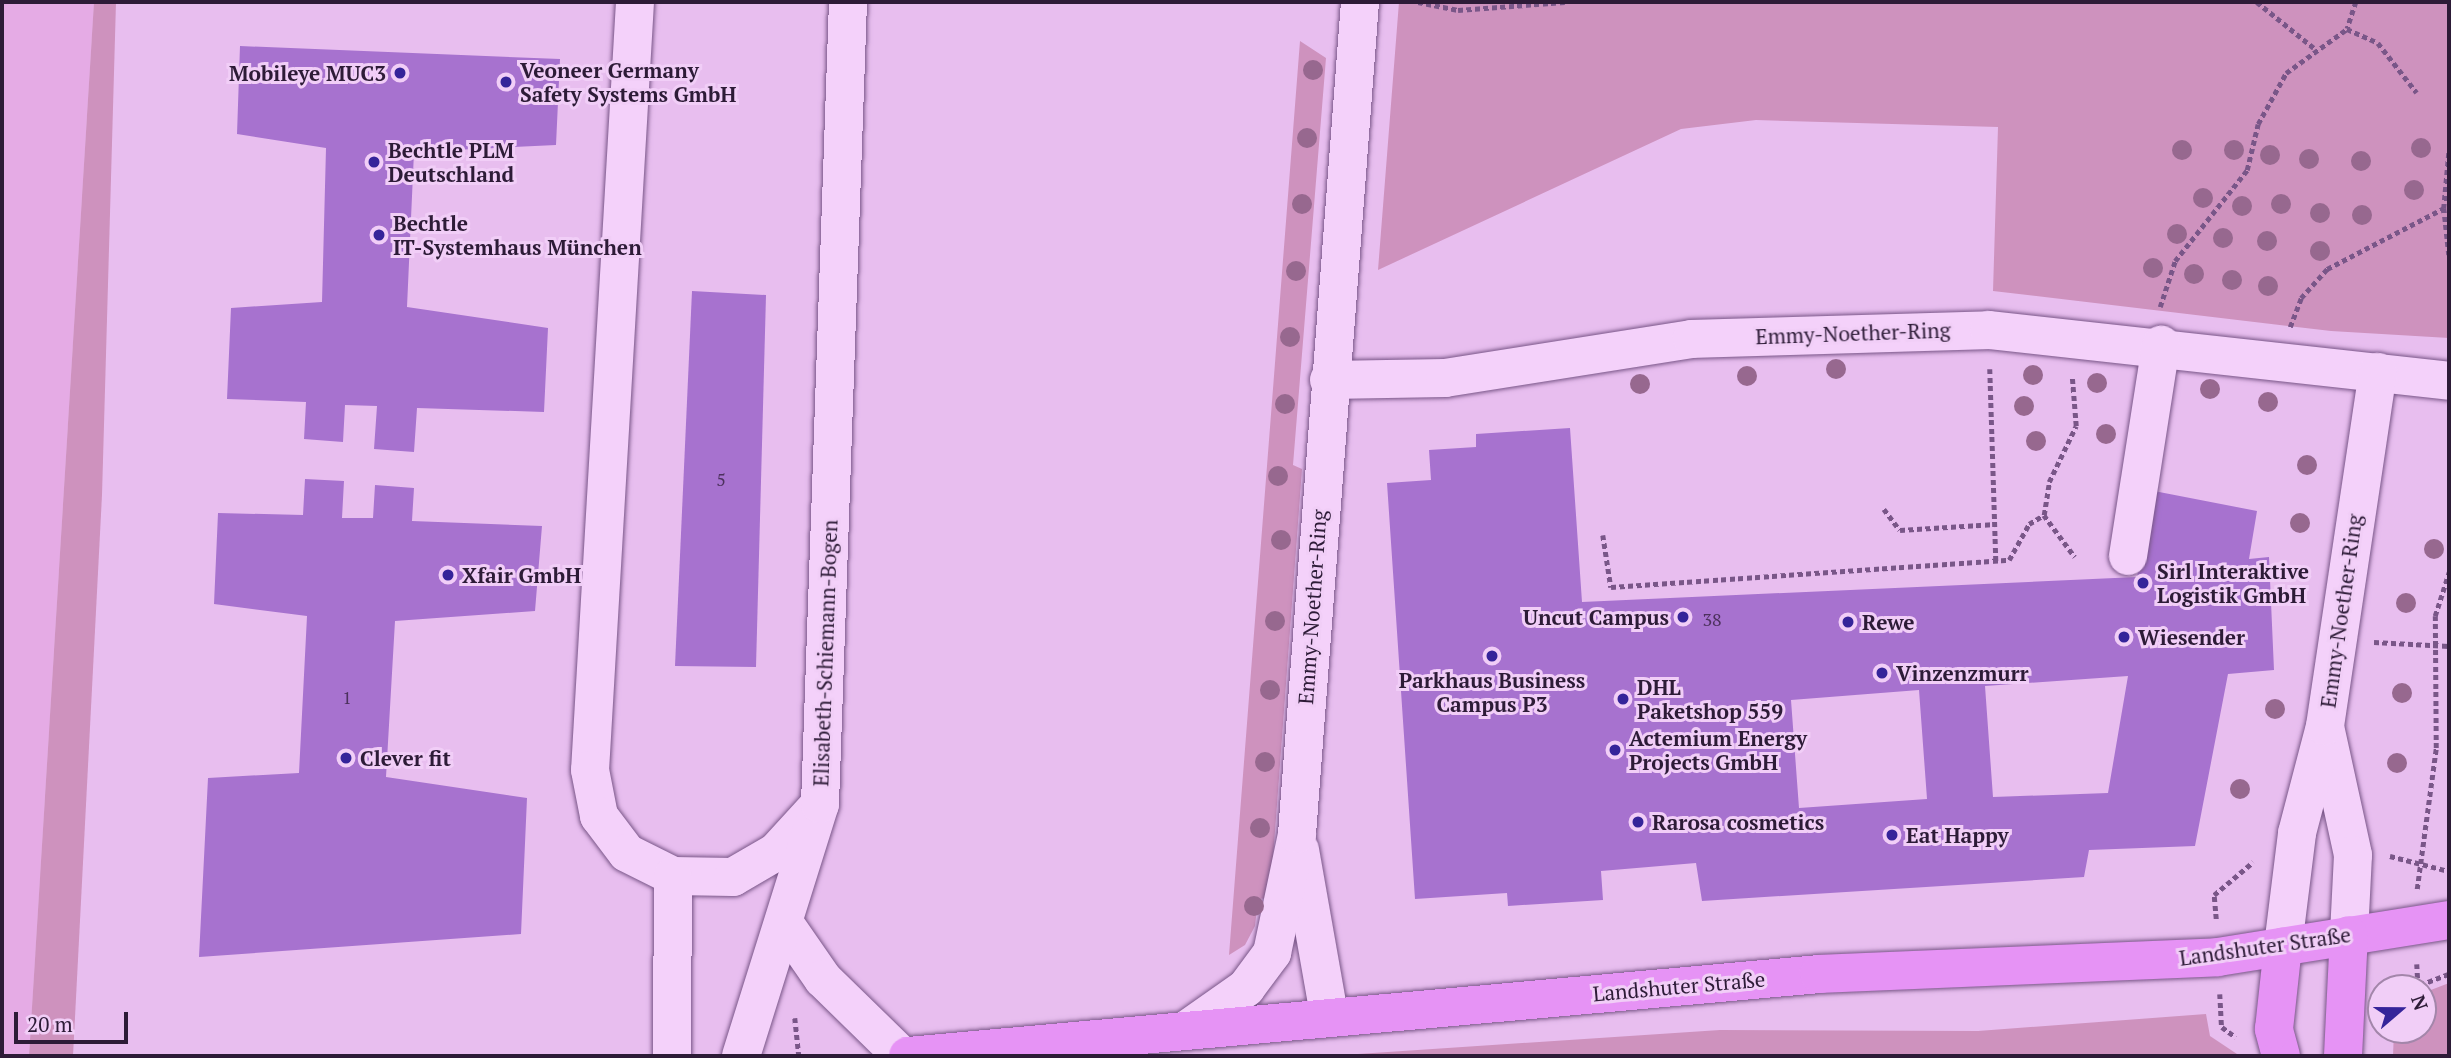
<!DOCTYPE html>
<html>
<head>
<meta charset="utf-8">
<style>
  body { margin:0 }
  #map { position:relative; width:2451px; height:1058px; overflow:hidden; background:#e8beef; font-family:"PT Serif",serif }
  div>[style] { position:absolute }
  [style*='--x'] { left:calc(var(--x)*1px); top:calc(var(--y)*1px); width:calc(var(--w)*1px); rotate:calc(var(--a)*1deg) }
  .farmland>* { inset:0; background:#e5abe5 }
  .green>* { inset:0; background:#ce92be }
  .building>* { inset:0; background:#a772cf }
  .path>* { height:4.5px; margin-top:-2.25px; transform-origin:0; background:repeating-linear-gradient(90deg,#795688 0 5px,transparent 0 8.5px) }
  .roads { filter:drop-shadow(0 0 2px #795688) drop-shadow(0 0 2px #795688) }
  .minor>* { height:38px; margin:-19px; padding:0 19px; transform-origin:19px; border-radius:19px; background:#f4d1fa }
  .major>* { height:38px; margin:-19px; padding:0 19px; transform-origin:19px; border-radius:19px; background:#e693f5 }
  .trees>* { width:20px; height:20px; margin:-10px; border-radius:50%; background:#97688f }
  .dots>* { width:19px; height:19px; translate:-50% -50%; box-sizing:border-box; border:4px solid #f1cef7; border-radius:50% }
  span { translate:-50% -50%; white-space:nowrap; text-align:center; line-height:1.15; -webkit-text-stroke:6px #f1cef7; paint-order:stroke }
  .number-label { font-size:18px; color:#4c315d }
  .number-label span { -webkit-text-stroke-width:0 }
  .poi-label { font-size:21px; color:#2d1b37; font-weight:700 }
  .left { translate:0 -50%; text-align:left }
  .right { translate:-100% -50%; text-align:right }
  .street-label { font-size:21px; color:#2d1b37 }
  .frame { position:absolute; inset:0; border:4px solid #2d1b37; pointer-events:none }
  .north { position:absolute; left:2367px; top:974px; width:70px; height:70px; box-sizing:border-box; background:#f1cef7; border:2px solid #a386aa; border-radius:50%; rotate:70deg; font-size:19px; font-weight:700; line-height:28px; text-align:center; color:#2d1b37 }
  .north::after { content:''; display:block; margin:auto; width:24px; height:32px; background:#35249a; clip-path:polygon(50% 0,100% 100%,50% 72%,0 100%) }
  .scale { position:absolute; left:14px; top:1012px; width:114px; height:32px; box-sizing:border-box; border:4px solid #2d1b37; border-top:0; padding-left:9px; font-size:21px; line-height:24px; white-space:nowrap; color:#2d1b37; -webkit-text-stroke:5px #f1cef7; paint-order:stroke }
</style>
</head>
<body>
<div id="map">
  <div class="farmland">
    <div style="clip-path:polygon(2px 2px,94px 2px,29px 1056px,2px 1056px)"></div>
  </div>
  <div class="green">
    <div style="clip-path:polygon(94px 2px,116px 2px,102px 495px,73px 1056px,29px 1056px)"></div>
    <div style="clip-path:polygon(1399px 2px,2449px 2px,2449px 338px,2331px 331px,1993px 291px,1998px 127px,1756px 120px,1681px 129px,1378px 270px)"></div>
    <div style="clip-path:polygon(1300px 41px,1326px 58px,1293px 465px,1302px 469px,1270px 898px,1258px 899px,1255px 926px,1245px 945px,1229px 955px)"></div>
    <div style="clip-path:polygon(2449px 983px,2449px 1056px,2393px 1056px,2394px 1030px,2423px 1030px,2423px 993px)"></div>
    <div style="clip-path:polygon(2206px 1014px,2210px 1036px,2240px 1056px,1328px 1056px,1720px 1030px,1978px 1031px)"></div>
  </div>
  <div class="building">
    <div style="clip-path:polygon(240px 46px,560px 59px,556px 145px,414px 152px,407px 307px,548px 328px,544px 412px,417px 408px,414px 452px,374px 449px,377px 406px,345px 405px,343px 442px,304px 439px,306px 402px,227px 399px,231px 308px,322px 302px,326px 148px,237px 134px)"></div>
    <div style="clip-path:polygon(692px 291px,766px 295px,756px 667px,675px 666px)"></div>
    <div style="clip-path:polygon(evenodd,1570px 428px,1582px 602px,2137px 577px,2154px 491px,2257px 511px,2249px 559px,2269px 557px,2274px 670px,2228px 674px,2195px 846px,2089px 850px,2084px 877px,1702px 901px,1696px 863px,1601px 871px,1603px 900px,1508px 906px,1507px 893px,1415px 899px,1387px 483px,1431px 480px,1429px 450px,1476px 447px,1476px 434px,1570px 428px,2128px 676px,2108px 793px,1993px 797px,1985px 686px,2128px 676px,1570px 428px,1919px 690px,1927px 799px,1799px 808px,1791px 700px,1919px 690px)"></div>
    <div style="clip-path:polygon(305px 479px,344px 481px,342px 518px,373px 518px,375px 485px,414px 488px,412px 521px,542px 526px,535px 611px,395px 621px,386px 777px,527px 798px,521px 934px,199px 957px,208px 778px,299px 773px,307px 616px,214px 604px,218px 513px,303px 515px)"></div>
  </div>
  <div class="path">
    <div style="--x:1418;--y:2;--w:41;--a:11.3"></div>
    <div style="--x:1458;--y:10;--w:107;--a:-4.3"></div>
    <div style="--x:2257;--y:2;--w:73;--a:38.9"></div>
    <div style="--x:2356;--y:2;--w:28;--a:108"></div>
    <div style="--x:2347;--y:29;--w:34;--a:24"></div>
    <div style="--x:2378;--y:43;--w:63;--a:52"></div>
    <div style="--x:2449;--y:153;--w:55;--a:95.2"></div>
    <div style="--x:2444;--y:208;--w:47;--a:83.9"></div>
    <div style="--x:2160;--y:307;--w:48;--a:-71.9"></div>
    <div style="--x:2175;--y:261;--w:116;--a:-51.6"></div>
    <div style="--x:2247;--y:170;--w:47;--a:-76.6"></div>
    <div style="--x:2258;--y:124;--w:58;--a:-61.2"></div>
    <div style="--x:2286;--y:73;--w:75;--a:-35.8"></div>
    <div style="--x:2290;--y:327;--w:31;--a:-69"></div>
    <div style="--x:2301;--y:298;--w:39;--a:-48"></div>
    <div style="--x:2327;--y:269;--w:132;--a:-27.5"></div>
    <div style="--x:1990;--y:369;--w:192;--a:88.2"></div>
    <div style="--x:1884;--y:509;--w:26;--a:53"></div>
    <div style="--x:1900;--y:530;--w:96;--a:-3.6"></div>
    <div style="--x:2044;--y:515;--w:52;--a:53.6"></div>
    <div style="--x:1603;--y:535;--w:53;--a:81.3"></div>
    <div style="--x:1611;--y:587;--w:399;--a:-3.9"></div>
    <div style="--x:2009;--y:560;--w:41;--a:-60.9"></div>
    <div style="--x:2029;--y:524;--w:17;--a:-31"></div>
    <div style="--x:2044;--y:515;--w:33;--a:-81"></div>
    <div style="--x:2049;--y:482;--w:62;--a:-64.3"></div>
    <div style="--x:2076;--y:426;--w:50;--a:-94.6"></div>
    <div style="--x:2374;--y:642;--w:75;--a:3.1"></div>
    <div style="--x:2390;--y:856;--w:61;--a:14.3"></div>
    <div style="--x:2417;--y:889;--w:142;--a:-82.3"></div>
    <div style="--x:2436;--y:748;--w:132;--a:-90.4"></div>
    <div style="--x:2435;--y:616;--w:46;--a:-72.3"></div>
    <div style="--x:2216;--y:919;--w:24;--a:-95"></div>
    <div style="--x:2214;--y:895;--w:51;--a:-40.2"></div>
    <div style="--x:2417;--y:964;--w:20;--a:87"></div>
    <div style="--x:2412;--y:988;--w:40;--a:-21"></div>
    <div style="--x:2220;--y:994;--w:33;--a:87"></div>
    <div style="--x:2222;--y:1027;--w:17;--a:36"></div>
    <div style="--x:795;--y:1018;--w:38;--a:84"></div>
  </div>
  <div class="roads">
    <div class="minor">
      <div style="--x:635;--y:2;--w:769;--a:93.35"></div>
      <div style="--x:590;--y:770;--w:47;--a:78.9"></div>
      <div style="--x:599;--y:816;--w:46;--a:52.9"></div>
      <div style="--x:627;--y:853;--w:51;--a:26.6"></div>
      <div style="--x:673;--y:876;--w:60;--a:1"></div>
      <div style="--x:733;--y:877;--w:50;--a:-30.2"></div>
      <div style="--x:776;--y:852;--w:65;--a:-47.5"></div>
      <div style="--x:1329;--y:380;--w:116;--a:-1"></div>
      <div style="--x:1445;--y:378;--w:250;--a:-9"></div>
      <div style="--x:1692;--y:339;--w:297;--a:-1.7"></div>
      <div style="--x:1989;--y:330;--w:463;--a:6.3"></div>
      <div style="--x:2128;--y:556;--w:214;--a:-81.1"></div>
      <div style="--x:2326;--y:731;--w:127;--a:77.7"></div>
      <div style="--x:2353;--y:855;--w:80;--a:92.9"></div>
      <div style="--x:1300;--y:850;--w:167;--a:80"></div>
      <div style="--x:785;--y:924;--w:67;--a:55.4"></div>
      <div style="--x:823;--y:979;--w:110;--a:44.3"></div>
      <div style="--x:2283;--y:946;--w:114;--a:-82.9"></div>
      <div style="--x:2297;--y:833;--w:111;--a:-75.3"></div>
      <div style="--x:2325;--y:726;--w:358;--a:-81.5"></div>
      <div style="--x:1189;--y:1028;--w:70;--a:-35.1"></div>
      <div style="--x:1246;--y:988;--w:44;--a:-53.4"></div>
      <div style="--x:1272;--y:953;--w:122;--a:-78.1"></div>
      <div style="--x:1297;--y:834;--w:834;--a:-85.67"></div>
      <div style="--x:672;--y:1056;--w:180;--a:-89.7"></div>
      <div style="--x:741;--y:1056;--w:264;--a:-72.6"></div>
      <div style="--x:820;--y:804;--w:802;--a:-88"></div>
    </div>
    <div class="major">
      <div style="--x:908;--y:1056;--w:915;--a:-5.14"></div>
      <div style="--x:1819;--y:974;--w:399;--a:-2.4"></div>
      <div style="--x:2218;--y:957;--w:234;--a:-9.1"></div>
      <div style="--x:2281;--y:1056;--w:28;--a:-105"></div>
      <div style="--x:2274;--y:1029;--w:83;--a:-83.8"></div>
      <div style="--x:2343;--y:1056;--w:121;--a:-87.2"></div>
    </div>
  </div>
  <div class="trees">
    <div style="left:1313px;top:70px"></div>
    <div style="left:1307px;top:138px"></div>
    <div style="left:2421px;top:148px"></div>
    <div style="left:2182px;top:150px"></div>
    <div style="left:2234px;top:150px"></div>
    <div style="left:2270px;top:155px"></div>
    <div style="left:2309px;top:159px"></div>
    <div style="left:2361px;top:161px"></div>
    <div style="left:2414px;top:190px"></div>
    <div style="left:2203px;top:198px"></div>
    <div style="left:1302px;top:204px"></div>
    <div style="left:2281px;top:204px"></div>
    <div style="left:2242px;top:206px"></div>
    <div style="left:2320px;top:213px"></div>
    <div style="left:2362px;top:215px"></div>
    <div style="left:2177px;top:234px"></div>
    <div style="left:2223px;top:238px"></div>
    <div style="left:2267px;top:241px"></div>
    <div style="left:2320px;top:251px"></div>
    <div style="left:2153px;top:268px"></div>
    <div style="left:1296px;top:271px"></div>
    <div style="left:2194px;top:274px"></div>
    <div style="left:2232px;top:280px"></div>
    <div style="left:2268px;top:286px"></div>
    <div style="left:1290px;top:337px"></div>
    <div style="left:1836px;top:369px"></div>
    <div style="left:2033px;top:375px"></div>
    <div style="left:1747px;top:376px"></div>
    <div style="left:2097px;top:383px"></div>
    <div style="left:1640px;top:384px"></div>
    <div style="left:2210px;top:389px"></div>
    <div style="left:2268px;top:402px"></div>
    <div style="left:1285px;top:404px"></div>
    <div style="left:2024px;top:406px"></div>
    <div style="left:2106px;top:434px"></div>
    <div style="left:2036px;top:441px"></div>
    <div style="left:2307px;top:465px"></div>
    <div style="left:1278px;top:476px"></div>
    <div style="left:2300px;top:523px"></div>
    <div style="left:1281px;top:540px"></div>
    <div style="left:2434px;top:549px"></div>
    <div style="left:2406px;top:603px"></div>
    <div style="left:1275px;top:621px"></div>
    <div style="left:1270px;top:690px"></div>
    <div style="left:2402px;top:693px"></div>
    <div style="left:2275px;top:709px"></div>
    <div style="left:1265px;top:762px"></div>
    <div style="left:2397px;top:763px"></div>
    <div style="left:2240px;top:789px"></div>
    <div style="left:1260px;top:828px"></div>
    <div style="left:1254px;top:906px"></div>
  </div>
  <div class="dots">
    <div style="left:400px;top:73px;background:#35249a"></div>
    <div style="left:506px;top:82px;background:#35249a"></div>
    <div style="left:374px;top:162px;background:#35249a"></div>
    <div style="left:379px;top:235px;background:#35249a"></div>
    <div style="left:448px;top:575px;background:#35249a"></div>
    <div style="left:2143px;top:583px;background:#35249a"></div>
    <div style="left:1683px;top:617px;background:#35249a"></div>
    <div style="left:1848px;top:622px;background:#35249a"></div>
    <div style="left:2124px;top:637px;background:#35249a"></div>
    <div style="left:1492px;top:656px;background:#35249a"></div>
    <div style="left:1882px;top:673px;background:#35249a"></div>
    <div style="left:1623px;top:699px;background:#35249a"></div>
    <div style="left:1615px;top:750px;background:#35249a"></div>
    <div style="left:346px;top:758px;background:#35249a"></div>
    <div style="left:1638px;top:822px;background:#35249a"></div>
    <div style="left:1892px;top:835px;background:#35249a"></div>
  </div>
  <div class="number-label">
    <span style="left:721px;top:479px">5</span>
    <span style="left:1712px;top:619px">38</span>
    <span style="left:347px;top:697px">1</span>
  </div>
  <div class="poi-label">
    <span class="left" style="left:520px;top:82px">Veoneer Germany<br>Safety Systems GmbH</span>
    <span class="right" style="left:386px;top:73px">Mobileye MUC3</span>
    <span class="left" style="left:388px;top:162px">Bechtle PLM<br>Deutschland</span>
    <span class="left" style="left:393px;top:235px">Bechtle<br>IT-Systemhaus München</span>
    <span class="left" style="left:2157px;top:583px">Sirl Interaktive<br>Logistik GmbH</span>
    <span class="left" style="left:462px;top:575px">Xfair GmbH</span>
    <span class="right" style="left:1669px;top:617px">Uncut Campus</span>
    <span class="left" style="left:1862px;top:622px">Rewe</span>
    <span class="left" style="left:2138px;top:637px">Wiesender</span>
    <span class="left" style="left:1896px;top:673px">Vinzenzmurr</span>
    <span style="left:1492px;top:692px">Parkhaus Business<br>Campus P3</span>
    <span class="left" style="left:1637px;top:699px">DHL<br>Paketshop 559</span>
    <span class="left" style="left:1629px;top:750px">Actemium Energy<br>Projects GmbH</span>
    <span class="left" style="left:360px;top:758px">Clever fit</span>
    <span class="left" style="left:1652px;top:822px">Rarosa cosmetics</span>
    <span class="left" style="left:1906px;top:835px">Eat Happy</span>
  </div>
  <div class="street-label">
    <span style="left:1853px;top:333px;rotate:-2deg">Emmy-Noether-Ring</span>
    <span style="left:1312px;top:607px;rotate:-86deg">Emmy-Noether-Ring</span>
    <span style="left:2341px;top:611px;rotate:-82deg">Emmy-Noether-Ring</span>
    <span style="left:825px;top:653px;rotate:-88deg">Elisabeth-Schiemann-Bogen</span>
    <span style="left:2265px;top:946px;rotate:-8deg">Landshuter Straße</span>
    <span style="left:1679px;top:986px;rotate:-5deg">Landshuter Straße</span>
  </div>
  <div class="frame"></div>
  <div class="north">N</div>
  <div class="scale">20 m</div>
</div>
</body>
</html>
